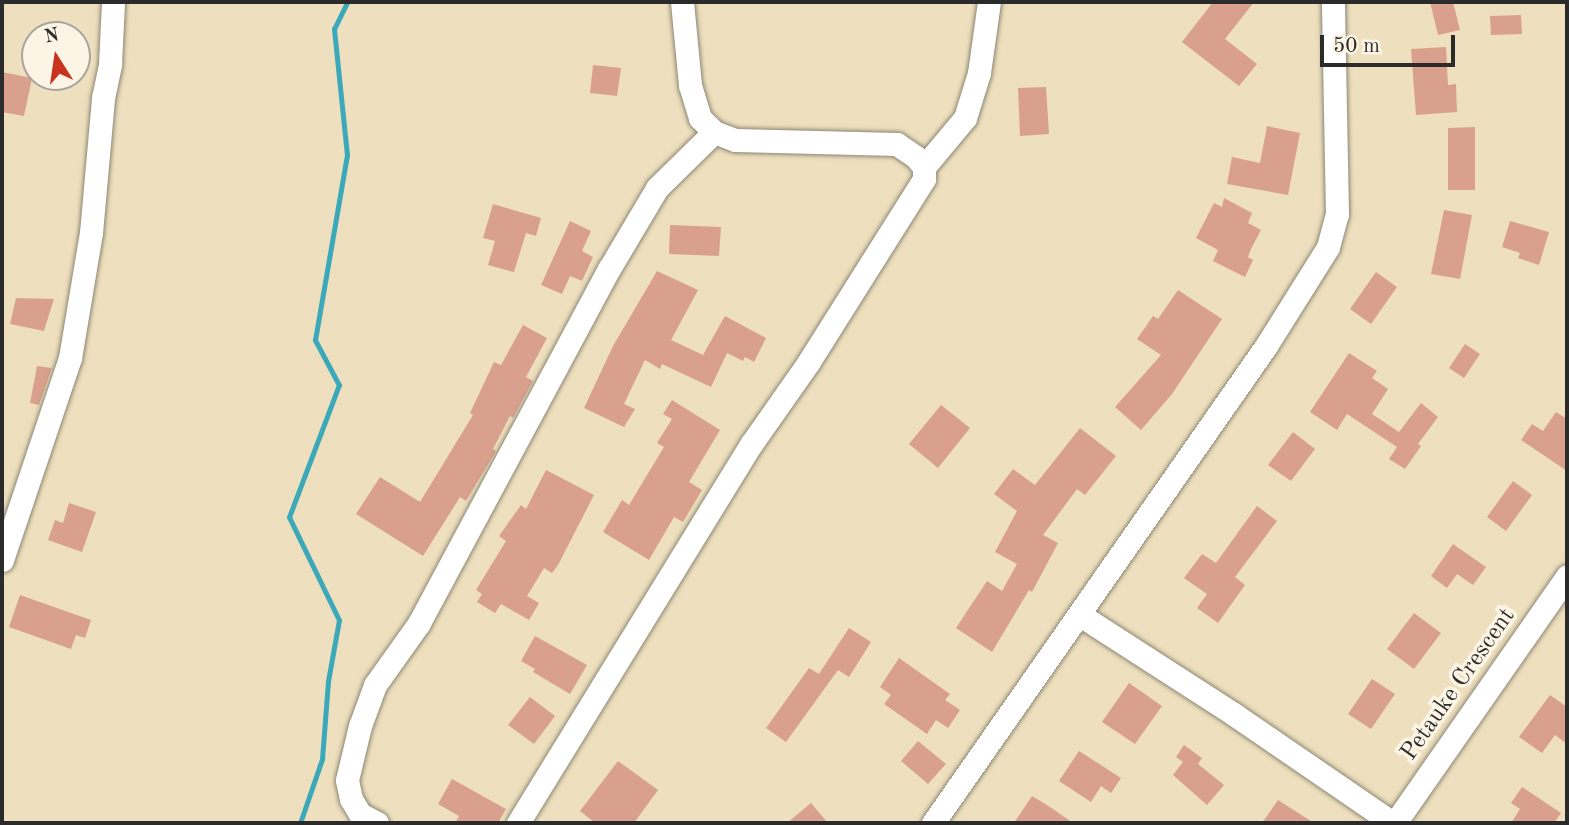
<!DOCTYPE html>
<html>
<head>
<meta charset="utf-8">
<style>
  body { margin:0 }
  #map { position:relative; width:1569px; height:825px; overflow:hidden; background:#eee0be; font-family:"Old Standard TT",serif }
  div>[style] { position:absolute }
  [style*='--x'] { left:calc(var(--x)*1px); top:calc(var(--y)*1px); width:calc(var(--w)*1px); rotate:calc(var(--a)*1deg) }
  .stream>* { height:5px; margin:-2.5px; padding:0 2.5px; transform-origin:2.5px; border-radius:2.5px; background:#3ba9ba }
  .building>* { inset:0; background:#d9a08e }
  .roads { filter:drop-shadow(0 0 2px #8c8674) drop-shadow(0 0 2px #8c8674) }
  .minor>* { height:23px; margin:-11.5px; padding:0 11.5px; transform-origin:11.5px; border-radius:11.5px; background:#fff }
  span { translate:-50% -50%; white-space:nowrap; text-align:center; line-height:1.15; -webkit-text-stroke:7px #fcf5e5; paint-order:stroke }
  .street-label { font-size:24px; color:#2b2b2b }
  .frame { position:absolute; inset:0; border:4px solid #2b2b2b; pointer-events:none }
  .north { position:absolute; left:21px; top:21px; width:70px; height:70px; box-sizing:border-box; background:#fcf5e5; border:2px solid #a8a49b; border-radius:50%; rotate:348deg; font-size:19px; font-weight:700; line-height:28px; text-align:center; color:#2b2b2b }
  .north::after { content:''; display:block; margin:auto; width:24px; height:32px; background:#c8321e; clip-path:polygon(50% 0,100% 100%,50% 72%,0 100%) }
  .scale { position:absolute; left:1320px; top:35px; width:135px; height:32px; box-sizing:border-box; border:4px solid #2b2b2b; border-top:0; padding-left:9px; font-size:21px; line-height:24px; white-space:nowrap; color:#2b2b2b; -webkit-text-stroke:5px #fcf5e5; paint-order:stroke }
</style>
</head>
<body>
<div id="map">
  <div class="stream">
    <div style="--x:300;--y:823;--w:68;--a:-71"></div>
    <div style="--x:322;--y:759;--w:78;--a:-85.6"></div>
    <div style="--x:328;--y:681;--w:62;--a:-79.8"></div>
    <div style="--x:339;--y:620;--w:114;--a:-115.9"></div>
    <div style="--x:289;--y:517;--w:141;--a:-69.3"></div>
    <div style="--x:339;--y:385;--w:51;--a:-118.1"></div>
    <div style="--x:315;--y:340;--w:188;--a:-80.2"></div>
    <div style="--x:347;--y:155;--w:127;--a:-95.9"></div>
    <div style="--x:334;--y:29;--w:30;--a:-64"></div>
  </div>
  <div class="building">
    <div style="clip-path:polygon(1213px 2px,1254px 2px,1225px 39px,1257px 64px,1239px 86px,1182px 42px)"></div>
    <div style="clip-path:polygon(1430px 2px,1453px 2px,1460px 30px,1438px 35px)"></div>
    <div style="clip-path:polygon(1521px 15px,1522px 34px,1491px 35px,1490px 16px)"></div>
    <div style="clip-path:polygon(1446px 47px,1448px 85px,1456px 84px,1457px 112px,1416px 115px,1411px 49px)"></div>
    <div style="clip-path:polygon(593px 65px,621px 68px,617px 96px,590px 93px)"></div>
    <div style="clip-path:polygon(2px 72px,32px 78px,24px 116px,2px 112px)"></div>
    <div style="clip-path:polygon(1046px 87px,1049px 134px,1020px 136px,1018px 88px)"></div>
    <div style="clip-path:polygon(1267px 126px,1300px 133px,1288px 195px,1227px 184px,1232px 157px,1260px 163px)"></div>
    <div style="clip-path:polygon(1475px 127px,1475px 190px,1448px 190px,1448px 128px)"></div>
    <div style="clip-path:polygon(1224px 198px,1252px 213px,1248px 223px,1261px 230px,1251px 249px,1248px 257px,1253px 260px,1245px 277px,1213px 261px,1218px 250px,1196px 238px,1214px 203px,1222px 207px)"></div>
    <div style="clip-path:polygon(493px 204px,541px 218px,536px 236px,526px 233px,514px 272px,488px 265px,495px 241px,483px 238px)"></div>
    <div style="clip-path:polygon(1444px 210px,1472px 215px,1460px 279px,1431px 274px)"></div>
    <div style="clip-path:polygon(570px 221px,591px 231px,582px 251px,593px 257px,582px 281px,570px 276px,562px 294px,541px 285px)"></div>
    <div style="clip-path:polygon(1510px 221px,1549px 232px,1539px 265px,1518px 258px,1520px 253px,1502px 247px)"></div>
    <div style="clip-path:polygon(670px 225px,721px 227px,719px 256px,669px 254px)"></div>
    <div style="clip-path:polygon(657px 271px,698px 290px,671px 340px,703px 355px,725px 316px,766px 338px,754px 362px,745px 357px,743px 361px,727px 353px,711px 387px,662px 364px,660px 369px,645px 360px,624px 404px,635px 409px,624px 427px,584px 408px,613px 346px)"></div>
    <div style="clip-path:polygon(1376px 272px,1397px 287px,1371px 324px,1350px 309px)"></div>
    <div style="clip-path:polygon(1178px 290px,1222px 319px,1172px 394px,1141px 430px,1115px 407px,1161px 355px,1137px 339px,1153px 316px,1158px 319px)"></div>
    <div style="clip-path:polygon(16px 298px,54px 299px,44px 331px,10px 324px)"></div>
    <div style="clip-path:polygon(523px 325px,547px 338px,526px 377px,533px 381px,513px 418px,510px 416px,493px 449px,496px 451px,466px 501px,460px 497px,423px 556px,356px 514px,380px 477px,420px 502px,473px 415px,470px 413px,494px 362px,501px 365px)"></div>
    <div style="clip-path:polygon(1465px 344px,1480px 354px,1464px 378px,1449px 368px)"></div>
    <div style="clip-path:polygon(1349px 353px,1377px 371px,1372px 378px,1388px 389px,1372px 414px,1399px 432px,1421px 403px,1438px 417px,1418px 444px,1421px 446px,1405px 469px,1389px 459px,1397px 447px,1347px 414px,1337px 430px,1310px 412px)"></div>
    <div style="clip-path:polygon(37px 366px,52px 368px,39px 405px,30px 403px)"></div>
    <div style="clip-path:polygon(672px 400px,720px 430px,689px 482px,702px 490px,683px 522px,674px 517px,649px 560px,603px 532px,622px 500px,629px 505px,664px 447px,657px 443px,672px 419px,663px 414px)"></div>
    <div style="clip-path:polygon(941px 405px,970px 428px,938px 468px,909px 444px)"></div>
    <div style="clip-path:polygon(1556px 412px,1567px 419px,1567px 471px,1521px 440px,1532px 424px,1543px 431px)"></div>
    <div style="clip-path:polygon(1080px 428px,1116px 456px,1085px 495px,1077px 489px,1043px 535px,1058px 543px,1032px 592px,1029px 590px,992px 652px,956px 628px,987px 581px,1002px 591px,1017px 564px,995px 552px,1017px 511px,994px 494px,1013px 469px,1035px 485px)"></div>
    <div style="clip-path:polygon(1293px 432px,1315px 449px,1291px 481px,1268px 465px)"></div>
    <div style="clip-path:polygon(546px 470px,594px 495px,558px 565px,552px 573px,544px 568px,527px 596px,539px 603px,529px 620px,501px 604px,495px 613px,477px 602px,482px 594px,476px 590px,506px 541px,499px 536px,521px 505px,526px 509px)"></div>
    <div style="clip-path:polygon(1513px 481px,1532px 495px,1506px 531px,1487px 517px)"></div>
    <div style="clip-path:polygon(69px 503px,96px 512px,82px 552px,48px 540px,55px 520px,63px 523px)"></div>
    <div style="clip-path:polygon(1257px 506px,1277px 521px,1235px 577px,1245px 585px,1218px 623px,1197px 608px,1207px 594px,1184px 578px,1202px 554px,1216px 563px)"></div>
    <div style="clip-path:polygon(1453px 544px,1486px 567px,1473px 585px,1457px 574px,1447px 588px,1431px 576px)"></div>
    <div style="clip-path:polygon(20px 595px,91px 620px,85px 638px,76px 635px,71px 649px,9px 627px)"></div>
    <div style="clip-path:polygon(1414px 613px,1441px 633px,1414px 669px,1387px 649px)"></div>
    <div style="clip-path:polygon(849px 628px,871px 642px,849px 677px,838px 670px,786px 742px,766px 728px,809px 668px,819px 674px)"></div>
    <div style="clip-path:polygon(535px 636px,587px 665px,570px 694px,533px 672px,535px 669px,521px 661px)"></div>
    <div style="clip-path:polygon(899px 658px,950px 694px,945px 700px,960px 710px,948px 728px,936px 720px,927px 734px,884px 704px,891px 695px,880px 687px)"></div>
    <div style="clip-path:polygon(1372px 679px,1395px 694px,1371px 729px,1348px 714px)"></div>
    <div style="clip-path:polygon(1129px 683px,1162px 706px,1135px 744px,1102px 722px)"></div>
    <div style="clip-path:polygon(1550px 695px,1567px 707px,1567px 744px,1555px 735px,1542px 753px,1519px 737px)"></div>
    <div style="clip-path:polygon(530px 697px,555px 716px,534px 744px,508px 725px)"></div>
    <div style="clip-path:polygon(918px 741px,946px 764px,928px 784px,901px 761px)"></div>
    <div style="clip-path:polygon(1184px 745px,1202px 758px,1198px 764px,1224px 785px,1207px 805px,1173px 775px,1183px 762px,1176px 757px)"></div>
    <div style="clip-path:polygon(1079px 751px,1121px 778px,1111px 793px,1101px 786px,1091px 802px,1059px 781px)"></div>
    <div style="clip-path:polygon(618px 761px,658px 790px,634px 823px,595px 823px,580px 811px)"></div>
    <div style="clip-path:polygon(452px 779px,506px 809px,498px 823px,455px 823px,459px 816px,438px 804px)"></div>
    <div style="clip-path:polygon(1522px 787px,1561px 813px,1554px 823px,1511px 823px,1520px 809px,1511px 803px)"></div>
    <div style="clip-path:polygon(1032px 796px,1050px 807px,1073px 823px,1014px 823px)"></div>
    <div style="clip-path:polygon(1278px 800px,1314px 823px,1262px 823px)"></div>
    <div style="clip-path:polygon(811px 803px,828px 823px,787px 823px)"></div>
  </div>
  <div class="roads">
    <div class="minor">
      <div style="--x:924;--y:167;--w:64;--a:-50.1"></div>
      <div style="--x:965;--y:118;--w:47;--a:-72.7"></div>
      <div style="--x:979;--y:73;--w:72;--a:-82"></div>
      <div style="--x:2;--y:560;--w:213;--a:-71.4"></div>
      <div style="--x:70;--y:358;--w:127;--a:-80.5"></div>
      <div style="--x:91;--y:233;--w:136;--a:-84.9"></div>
      <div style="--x:103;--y:98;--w:35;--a:-78"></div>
      <div style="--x:110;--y:64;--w:62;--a:-87.2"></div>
      <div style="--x:1080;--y:615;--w:184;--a:32.8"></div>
      <div style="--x:1235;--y:715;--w:191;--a:34.4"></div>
      <div style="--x:377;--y:823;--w:19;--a:-152"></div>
      <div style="--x:360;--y:814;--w:17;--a:-121"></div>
      <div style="--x:351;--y:799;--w:19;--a:-102"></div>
      <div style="--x:347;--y:780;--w:56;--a:-76.5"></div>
      <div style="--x:360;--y:726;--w:44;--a:-69.9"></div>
      <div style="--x:375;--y:685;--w:76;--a:-54.6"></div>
      <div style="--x:419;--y:623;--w:402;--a:-61.8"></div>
      <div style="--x:609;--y:269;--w:94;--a:-59.3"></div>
      <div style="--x:657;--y:188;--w:80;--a:-44.5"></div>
      <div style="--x:518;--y:823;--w:446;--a:-58.4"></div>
      <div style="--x:752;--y:443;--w:98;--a:-55"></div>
      <div style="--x:808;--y:363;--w:218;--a:-57.8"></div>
      <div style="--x:924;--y:179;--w:12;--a:-90"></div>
      <div style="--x:924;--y:167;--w:13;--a:-129"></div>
      <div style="--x:916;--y:157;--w:23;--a:-146"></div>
      <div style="--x:897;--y:144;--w:162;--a:-178.6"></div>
      <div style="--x:735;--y:140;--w:22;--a:-159"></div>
      <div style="--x:714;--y:132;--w:20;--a:-135"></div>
      <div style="--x:700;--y:118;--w:34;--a:-107"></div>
      <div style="--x:690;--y:85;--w:83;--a:-95.5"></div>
      <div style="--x:933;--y:823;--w:582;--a:-55.08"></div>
      <div style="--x:1266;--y:346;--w:117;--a:-57.9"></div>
      <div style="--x:1328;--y:247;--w:34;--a:-75"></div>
      <div style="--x:1337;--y:214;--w:212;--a:-91.1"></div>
      <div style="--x:1395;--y:823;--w:301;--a:-55.1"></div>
    </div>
  </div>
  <div class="street-label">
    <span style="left:1459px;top:685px;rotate:-55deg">Petauke Crescent</span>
  </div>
  <div class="frame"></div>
  <div class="north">N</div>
  <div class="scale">50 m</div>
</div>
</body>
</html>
